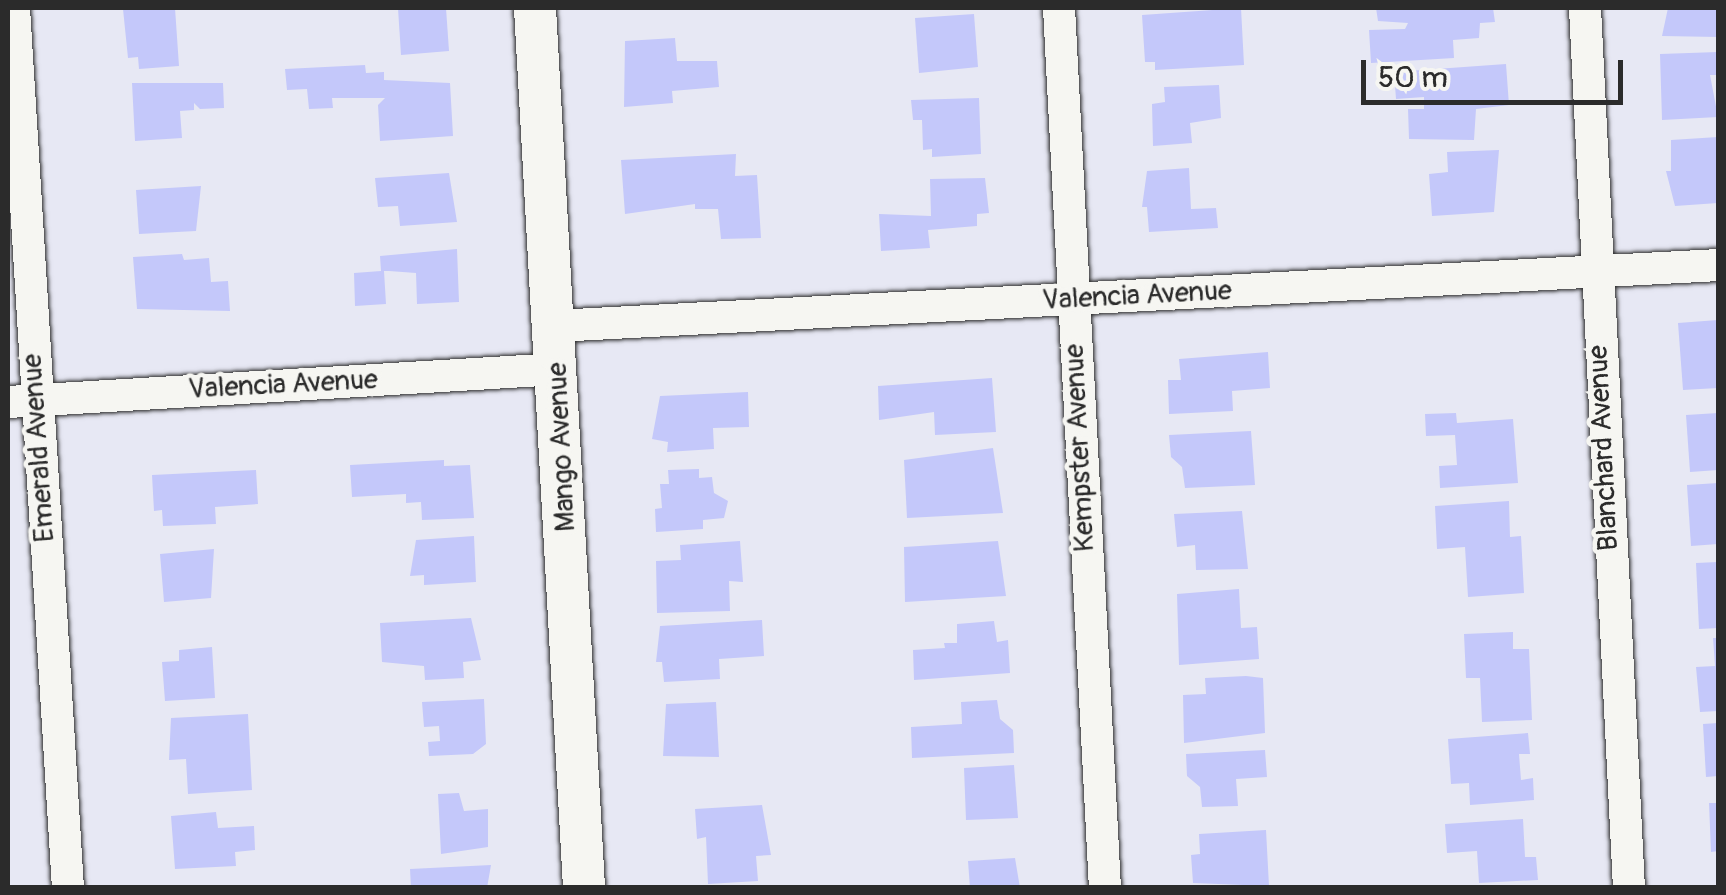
<!DOCTYPE html>
<html>
<head>
<meta charset="utf-8">
<style>
  body { margin:0 }
  #map { position:relative; width:1726px; height:895px; overflow:hidden; background:#e7e8f4; font-family:Pangolin,sans-serif }
  div>[style] { position:absolute }
  [style*='--x'] { left:calc(var(--x)*1px); top:calc(var(--y)*1px); width:calc(var(--w)*1px); rotate:calc(var(--a)*1deg) }
  .building>* { inset:0; background:#c4c8fa }
  .roads { filter:drop-shadow(0 0 2px #2b2b2b) drop-shadow(0 0 2px #2b2b2b) }
  .minor>* { height:32px; margin:-16px; padding:0 16px; transform-origin:16px; border-radius:16px; background:#f6f6f2 }
  .tertiary>* { height:42px; margin:-21px; padding:0 21px; transform-origin:21px; border-radius:21px; background:#f6f6f2 }
  span { translate:-50% -50%; white-space:nowrap; text-align:center; line-height:1.15; -webkit-text-stroke:9px #f6f6f2; paint-order:stroke }
  .street-label { font-size:28px; color:#2b2b2b }
  .frame { position:absolute; inset:0; border:10px solid #2b2b2b; pointer-events:none }
  .scale { position:absolute; left:1361px; top:60px; width:262px; height:45px; box-sizing:border-box; border:5px solid #2b2b2b; border-top:0; padding-left:12px; font-size:30px; line-height:35px; white-space:nowrap; color:#2b2b2b; -webkit-text-stroke:8px #f6f6f2; paint-order:stroke }
</style>
</head>
<body>
<div id="map">
  <div class="building">
    <div style="clip-path:polygon(175px 8px,179px 66px,139px 69px,138px 57px,128px 58px,123px 9px)"></div>
    <div style="clip-path:polygon(398px 8px,446px 8px,449px 51px,401px 55px)"></div>
    <div style="clip-path:polygon(1241px 8px,1244px 65px,1155px 70px,1155px 62px,1145px 62px,1142px 15px)"></div>
    <div style="clip-path:polygon(1376px 8px,1493px 8px,1495px 22px,1480px 23px,1479px 38px,1453px 40px,1454px 58px,1371px 63px,1369px 30px,1405px 29px,1408px 23px,1378px 21px)"></div>
    <div style="clip-path:polygon(1668px 8px,1718px 8px,1718px 37px,1662px 36px)"></div>
    <div style="clip-path:polygon(974px 14px,978px 67px,919px 73px,915px 18px)"></div>
    <div style="clip-path:polygon(675px 38px,677px 61px,717px 61px,719px 87px,672px 91px,673px 103px,624px 107px,625px 41px)"></div>
    <div style="clip-path:polygon(1718px 52px,1718px 75px,1710px 75px,1718px 117px,1662px 120px,1660px 54px)"></div>
    <div style="clip-path:polygon(1506px 64px,1509px 105px,1476px 109px,1474px 140px,1409px 139px,1408px 109px,1424px 109px,1424px 97px,1396px 99px,1394px 72px)"></div>
    <div style="clip-path:polygon(365px 65px,366px 73px,384px 72px,384px 80px,450px 83px,453px 136px,380px 141px,378px 105px,385px 98px,332px 98px,333px 108px,309px 109px,307px 89px,287px 90px,285px 69px)"></div>
    <div style="clip-path:polygon(132px 83px,223px 83px,224px 108px,200px 109px,194px 103px,194px 110px,180px 111px,182px 138px,135px 141px)"></div>
    <div style="clip-path:polygon(1219px 85px,1221px 118px,1190px 123px,1192px 143px,1153px 146px,1152px 104px,1165px 102px,1164px 87px)"></div>
    <div style="clip-path:polygon(979px 98px,981px 154px,932px 157px,932px 149px,923px 150px,922px 120px,913px 120px,911px 100px)"></div>
    <div style="clip-path:polygon(1718px 137px,1718px 203px,1675px 206px,1666px 171px,1671px 171px,1671px 140px)"></div>
    <div style="clip-path:polygon(1499px 150px,1494px 212px,1432px 216px,1429px 174px,1448px 172px,1447px 152px)"></div>
    <div style="clip-path:polygon(736px 154px,735px 176px,757px 175px,761px 238px,721px 239px,718px 209px,695px 209px,695px 204px,625px 214px,621px 160px)"></div>
    <div style="clip-path:polygon(1189px 168px,1191px 209px,1216px 208px,1218px 228px,1149px 232px,1147px 207px,1142px 207px,1147px 171px)"></div>
    <div style="clip-path:polygon(449px 173px,457px 222px,400px 226px,398px 206px,378px 207px,375px 178px)"></div>
    <div style="clip-path:polygon(985px 178px,989px 213px,977px 214px,977px 226px,928px 230px,930px 248px,881px 251px,879px 214px,931px 216px,930px 179px)"></div>
    <div style="clip-path:polygon(201px 186px,196px 231px,139px 234px,136px 190px)"></div>
    <div style="clip-path:polygon(457px 249px,459px 302px,417px 304px,416px 273px,389px 271px,384px 271px,386px 304px,355px 306px,354px 273px,381px 271px,380px 256px)"></div>
    <div style="clip-path:polygon(182px 254px,184px 260px,209px 258px,211px 282px,228px 281px,230px 311px,137px 309px,133px 257px)"></div>
    <div style="clip-path:polygon(1718px 320px,1718px 388px,1683px 390px,1678px 323px)"></div>
    <div style="clip-path:polygon(1268px 352px,1270px 388px,1232px 391px,1233px 411px,1169px 414px,1168px 380px,1181px 380px,1179px 359px)"></div>
    <div style="clip-path:polygon(992px 378px,996px 432px,935px 435px,934px 412px,879px 420px,878px 386px)"></div>
    <div style="clip-path:polygon(748px 392px,749px 427px,713px 428px,714px 449px,667px 452px,668px 442px,652px 439px,660px 396px)"></div>
    <div style="clip-path:polygon(1456px 413px,1457px 423px,1513px 419px,1518px 483px,1440px 488px,1439px 466px,1457px 465px,1455px 435px,1426px 436px,1425px 414px)"></div>
    <div style="clip-path:polygon(1718px 413px,1718px 470px,1690px 472px,1686px 415px)"></div>
    <div style="clip-path:polygon(1251px 431px,1255px 485px,1185px 488px,1182px 467px,1171px 457px,1169px 435px)"></div>
    <div style="clip-path:polygon(993px 448px,1003px 513px,907px 518px,904px 460px)"></div>
    <div style="clip-path:polygon(444px 460px,444px 466px,470px 465px,474px 518px,422px 520px,421px 502px,406px 503px,406px 494px,352px 497px,350px 465px)"></div>
    <div style="clip-path:polygon(699px 469px,699px 478px,712px 477px,714px 493px,728px 501px,724px 518px,703px 520px,703px 529px,656px 532px,655px 509px,662px 508px,660px 484px,669px 484px,668px 470px)"></div>
    <div style="clip-path:polygon(256px 470px,258px 504px,215px 507px,216px 524px,163px 526px,162px 510px,154px 511px,152px 475px)"></div>
    <div style="clip-path:polygon(1718px 483px,1718px 544px,1691px 546px,1687px 485px)"></div>
    <div style="clip-path:polygon(1509px 501px,1510px 537px,1521px 536px,1524px 593px,1468px 597px,1465px 547px,1437px 549px,1435px 506px)"></div>
    <div style="clip-path:polygon(1242px 511px,1248px 569px,1196px 570px,1195px 545px,1177px 547px,1174px 514px)"></div>
    <div style="clip-path:polygon(474px 536px,476px 582px,424px 585px,424px 575px,410px 576px,416px 540px)"></div>
    <div style="clip-path:polygon(740px 541px,743px 582px,729px 581px,730px 611px,657px 613px,656px 561px,681px 560px,680px 545px)"></div>
    <div style="clip-path:polygon(998px 541px,1006px 596px,905px 602px,904px 547px)"></div>
    <div style="clip-path:polygon(214px 549px,211px 598px,164px 602px,160px 554px)"></div>
    <div style="clip-path:polygon(1718px 562px,1718px 628px,1699px 629px,1696px 563px)"></div>
    <div style="clip-path:polygon(1239px 589px,1241px 628px,1257px 627px,1259px 659px,1179px 665px,1177px 594px)"></div>
    <div style="clip-path:polygon(471px 618px,481px 660px,463px 662px,464px 678px,425px 680px,424px 666px,382px 662px,380px 623px)"></div>
    <div style="clip-path:polygon(762px 620px,764px 656px,719px 659px,720px 679px,664px 682px,662px 662px,656px 662px,660px 626px)"></div>
    <div style="clip-path:polygon(994px 621px,997px 642px,1008px 640px,1010px 673px,914px 680px,913px 650px,945px 648px,944px 643px,957px 643px,957px 624px)"></div>
    <div style="clip-path:polygon(1513px 632px,1513px 649px,1529px 649px,1532px 720px,1482px 722px,1480px 678px,1466px 678px,1464px 634px)"></div>
    <div style="clip-path:polygon(1713px 638px,1718px 638px,1718px 711px,1700px 712px,1696px 667px,1715px 666px)"></div>
    <div style="clip-path:polygon(212px 647px,215px 698px,165px 701px,162px 662px,179px 661px,179px 650px)"></div>
    <div style="clip-path:polygon(1246px 676px,1263px 678px,1265px 733px,1184px 743px,1183px 695px,1206px 694px,1205px 678px)"></div>
    <div style="clip-path:polygon(484px 699px,486px 744px,473px 754px,429px 756px,428px 742px,440px 741px,439px 726px,424px 727px,422px 702px)"></div>
    <div style="clip-path:polygon(997px 700px,1000px 719px,1013px 730px,1014px 753px,912px 758px,911px 727px,962px 724px,961px 702px)"></div>
    <div style="clip-path:polygon(716px 702px,719px 757px,663px 756px,666px 704px)"></div>
    <div style="clip-path:polygon(248px 714px,252px 790px,188px 794px,186px 759px,169px 760px,171px 718px)"></div>
    <div style="clip-path:polygon(1718px 723px,1718px 776px,1706px 777px,1703px 724px)"></div>
    <div style="clip-path:polygon(1528px 733px,1530px 754px,1519px 754px,1521px 780px,1533px 778px,1534px 800px,1470px 805px,1469px 783px,1451px 784px,1448px 739px)"></div>
    <div style="clip-path:polygon(1265px 750px,1267px 777px,1236px 779px,1238px 806px,1202px 807px,1200px 787px,1187px 776px,1186px 754px)"></div>
    <div style="clip-path:polygon(1014px 765px,1018px 818px,966px 820px,964px 768px)"></div>
    <div style="clip-path:polygon(459px 793px,464px 811px,488px 809px,488px 847px,441px 854px,438px 794px)"></div>
    <div style="clip-path:polygon(1709px 803px,1718px 803px,1718px 851px,1711px 852px)"></div>
    <div style="clip-path:polygon(762px 805px,771px 855px,756px 856px,758px 881px,708px 884px,706px 837px,697px 839px,695px 809px)"></div>
    <div style="clip-path:polygon(216px 812px,218px 828px,254px 826px,255px 850px,235px 852px,236px 866px,175px 869px,171px 816px)"></div>
    <div style="clip-path:polygon(1523px 819px,1525px 857px,1536px 857px,1538px 880px,1479px 883px,1477px 851px,1447px 853px,1445px 824px)"></div>
    <div style="clip-path:polygon(1266px 830px,1269px 886px,1193px 883px,1191px 855px,1200px 854px,1199px 834px)"></div>
    <div style="clip-path:polygon(1015px 858px,1020px 888px,970px 888px,968px 861px)"></div>
    <div style="clip-path:polygon(491px 865px,487px 888px,411px 888px,410px 869px)"></div>
  </div>
  <div class="roads">
    <div class="minor">
      <div style="--x:14;--y:8;--w:882;--a:86.49"></div>
      <div style="--x:1059;--y:8;--w:881;--a:87.01"></div>
      <div style="--x:1585;--y:8;--w:881;--a:87.14"></div>
      <div style="--x:555;--y:326;--w:1165;--a:-3"></div>
      <div style="--x:8;--y:402;--w:551;--a:-3.43"></div>
    </div>
    <div class="tertiary">
      <div style="--x:535;--y:8;--w:881;--a:86.81"></div>
    </div>
  </div>
  <div class="street-label">
    <span style="left:1137px;top:296px;rotate:-3deg">Valencia Avenue</span>
    <span style="left:283px;top:385px;rotate:-3deg">Valencia Avenue</span>
    <span style="left:562px;top:447px;rotate:-93deg">Mango Avenue</span>
    <span style="left:39px;top:448px;rotate:-94deg">Emerald Avenue</span>
    <span style="left:1080px;top:448px;rotate:-93deg">Kempster Avenue</span>
    <span style="left:1604px;top:448px;rotate:-93deg">Blanchard Avenue</span>
  </div>
  <div class="frame"></div>
  <div class="scale">50 m</div>
</div>
</body>
</html>
